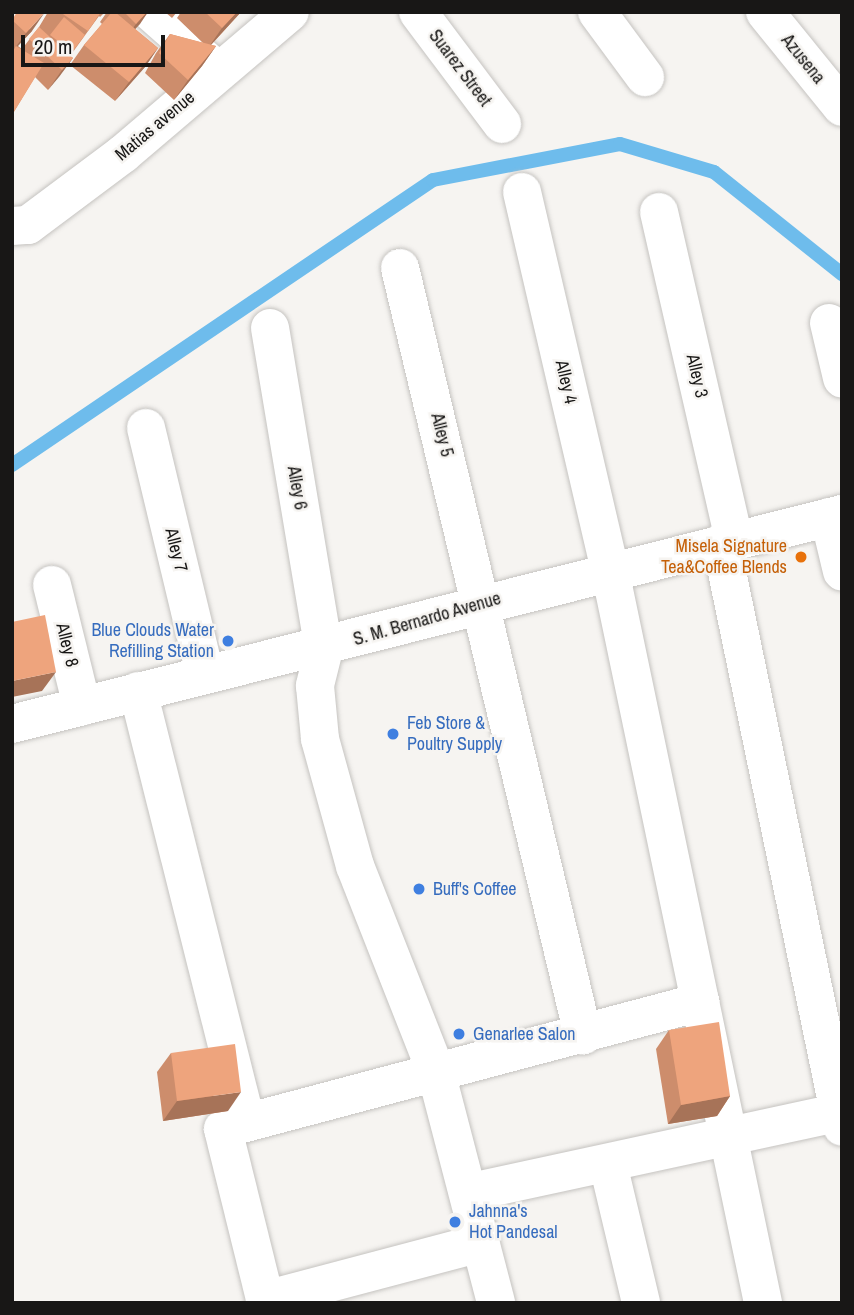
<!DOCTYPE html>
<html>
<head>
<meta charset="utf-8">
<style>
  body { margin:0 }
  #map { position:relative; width:854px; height:1315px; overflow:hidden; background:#f6f4f1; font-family:"Archivo Narrow",sans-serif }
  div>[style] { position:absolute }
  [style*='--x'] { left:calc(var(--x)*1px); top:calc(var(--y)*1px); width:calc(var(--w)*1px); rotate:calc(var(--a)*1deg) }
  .stream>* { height:14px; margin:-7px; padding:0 7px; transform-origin:7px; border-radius:7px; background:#6ebcec }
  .roads { filter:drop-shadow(0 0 2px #c5c3c0) drop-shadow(0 0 2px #c5c3c0) }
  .minor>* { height:38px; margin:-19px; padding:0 19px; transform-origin:19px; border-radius:19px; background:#fff }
  .wall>* { inset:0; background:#cd8d6c }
  .shaded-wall>* { inset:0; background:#a77358 }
  .building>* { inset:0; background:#eea47d }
  .dots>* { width:19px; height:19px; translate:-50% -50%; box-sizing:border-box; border:4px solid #f6f4f1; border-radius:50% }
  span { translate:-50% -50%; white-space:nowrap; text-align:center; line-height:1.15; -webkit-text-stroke:5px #f6f4f1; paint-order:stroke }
  .street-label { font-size:18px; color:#181716 }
  .food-label { font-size:18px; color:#c56008 }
  .right { translate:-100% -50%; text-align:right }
  .shop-label { font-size:18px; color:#366cbe }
  .left { translate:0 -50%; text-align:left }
  .frame { position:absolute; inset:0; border:14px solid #181716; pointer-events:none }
  .scale { position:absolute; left:21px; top:35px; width:144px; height:32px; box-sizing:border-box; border:4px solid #181716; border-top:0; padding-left:9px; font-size:21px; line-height:24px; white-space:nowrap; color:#181716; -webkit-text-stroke:5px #f6f4f1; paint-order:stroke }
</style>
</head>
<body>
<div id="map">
  <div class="stream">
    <div style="--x:12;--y:465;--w:508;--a:-34.1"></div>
    <div style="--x:433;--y:180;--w:190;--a:-10.9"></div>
    <div style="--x:620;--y:144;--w:98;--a:16.6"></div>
    <div style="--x:714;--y:172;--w:164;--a:38.6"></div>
  </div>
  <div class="roads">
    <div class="minor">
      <div style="--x:151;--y:12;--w:89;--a:41.4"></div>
      <div style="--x:418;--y:12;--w:140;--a:53.1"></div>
      <div style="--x:597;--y:12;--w:81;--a:53.6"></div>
      <div style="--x:765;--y:12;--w:122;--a:51"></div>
      <div style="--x:522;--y:192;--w:389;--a:76.9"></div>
      <div style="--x:610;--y:571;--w:748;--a:78.19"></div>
      <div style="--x:659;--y:212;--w:336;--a:77.1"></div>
      <div style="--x:12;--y:226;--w:16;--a:-4"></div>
      <div style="--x:28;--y:225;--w:119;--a:-36.8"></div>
      <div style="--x:123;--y:154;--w:219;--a:-40.4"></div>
      <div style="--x:400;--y:268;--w:789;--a:76.58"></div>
      <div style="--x:829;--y:323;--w:57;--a:76.7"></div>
      <div style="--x:270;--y:328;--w:326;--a:80.5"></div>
      <div style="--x:324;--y:649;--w:38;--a:104"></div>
      <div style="--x:315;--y:686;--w:53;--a:84.6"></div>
      <div style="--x:320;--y:739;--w:132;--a:74.6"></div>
      <div style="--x:355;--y:866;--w:221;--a:68.5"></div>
      <div style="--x:436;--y:1072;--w:239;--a:75.4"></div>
      <div style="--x:146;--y:428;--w:252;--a:76.5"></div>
      <div style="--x:829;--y:517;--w:56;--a:76.5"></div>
      <div style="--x:721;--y:543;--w:596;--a:78.29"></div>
      <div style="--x:52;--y:585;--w:125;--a:76.1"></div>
      <div style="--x:138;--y:691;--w:444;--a:75.9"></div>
      <div style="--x:12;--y:724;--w:856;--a:-14.2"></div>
      <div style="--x:608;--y:1164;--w:143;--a:76.6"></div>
      <div style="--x:471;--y:1192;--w:380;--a:-12.2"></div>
      <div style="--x:265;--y:1300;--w:223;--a:-14.8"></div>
      <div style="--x:266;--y:1303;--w:179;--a:-103.9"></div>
      <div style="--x:223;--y:1129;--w:494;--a:-14.9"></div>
    </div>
  </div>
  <div class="wall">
    <div style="clip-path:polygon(48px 12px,105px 12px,100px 17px,99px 16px,70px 56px,73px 58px,48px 90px,35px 77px,12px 115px,12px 18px,32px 31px,18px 46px,22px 49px,39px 27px)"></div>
    <div style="clip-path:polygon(107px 12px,148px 12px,135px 29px,158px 48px,145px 67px,115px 101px,70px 65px,84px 45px,102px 24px,100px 22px)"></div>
    <div style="clip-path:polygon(165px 12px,177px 12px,172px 18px)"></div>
    <div style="clip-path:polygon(181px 12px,241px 12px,211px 45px,216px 46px,202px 66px,174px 100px,145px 73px,156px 53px,170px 34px,203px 43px,177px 18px)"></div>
    <div style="clip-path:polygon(669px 1030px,730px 1096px,717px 1116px,668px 1124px,656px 1049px)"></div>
    <div style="clip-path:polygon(171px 1053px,228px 1111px,163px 1121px,157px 1072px)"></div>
  </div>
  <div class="shaded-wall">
    <div style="clip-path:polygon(45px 12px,32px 31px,12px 52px,26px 33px)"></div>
    <div style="clip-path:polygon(147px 12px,148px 12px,140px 24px,122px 43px,136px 24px)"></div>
    <div style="clip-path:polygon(237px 12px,241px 12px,208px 48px,222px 28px)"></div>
    <div style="clip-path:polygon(216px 46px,202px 66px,174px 100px,188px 80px)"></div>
    <div style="clip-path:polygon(158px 48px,145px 67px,115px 101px,129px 82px)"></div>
    <div style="clip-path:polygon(73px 58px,59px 77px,48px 90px,62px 70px)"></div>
    <div style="clip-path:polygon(56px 672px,42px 691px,12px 697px,12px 681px)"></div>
    <div style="clip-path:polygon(241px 1092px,228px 1111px,163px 1121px,177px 1101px)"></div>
    <div style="clip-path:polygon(730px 1096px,717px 1116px,668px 1124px,681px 1105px)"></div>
  </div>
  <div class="building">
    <div style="clip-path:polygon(17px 12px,45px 12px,26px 33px,12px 20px)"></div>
    <div style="clip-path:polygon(60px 12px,101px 12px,88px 31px)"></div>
    <div style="clip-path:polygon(112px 12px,115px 12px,158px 48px,129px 82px,84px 45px)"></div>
    <div style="clip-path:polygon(124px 12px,147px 12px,136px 24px)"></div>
    <div style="clip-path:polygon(205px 12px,237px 12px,222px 28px)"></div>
    <div style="clip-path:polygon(64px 17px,85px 35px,72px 52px,50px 35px)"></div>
    <div style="clip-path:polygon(39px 27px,73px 58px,62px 70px,29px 39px)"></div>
    <div style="clip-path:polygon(170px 34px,216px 46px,188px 80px,159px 53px)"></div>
    <div style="clip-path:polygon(16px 46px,44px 63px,12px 115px,12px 52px)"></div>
    <div style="clip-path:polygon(45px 615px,56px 672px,12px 681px,12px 622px)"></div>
    <div style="clip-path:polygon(719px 1022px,730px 1096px,681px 1105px,669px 1030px)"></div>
    <div style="clip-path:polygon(235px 1044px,241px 1092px,177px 1101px,171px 1053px)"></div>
  </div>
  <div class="dots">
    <div style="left:801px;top:557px;background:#e8710a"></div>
    <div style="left:228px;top:641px;background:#3f7fe0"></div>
    <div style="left:393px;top:734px;background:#3f7fe0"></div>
    <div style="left:419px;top:889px;background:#3f7fe0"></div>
    <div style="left:459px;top:1034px;background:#3f7fe0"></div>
    <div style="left:455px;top:1222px;background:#3f7fe0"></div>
  </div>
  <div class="street-label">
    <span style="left:803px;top:59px;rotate:51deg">Azusena</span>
    <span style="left:460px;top:68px;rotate:53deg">Suarez Street</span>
    <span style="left:155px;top:126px;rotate:-40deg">Matias avenue</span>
    <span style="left:697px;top:376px;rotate:77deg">Alley 3</span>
    <span style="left:566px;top:382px;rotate:77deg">Alley 4</span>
    <span style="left:442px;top:435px;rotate:76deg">Alley 5</span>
    <span style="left:297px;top:488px;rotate:80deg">Alley 6</span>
    <span style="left:176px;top:550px;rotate:76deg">Alley 7</span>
    <span style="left:427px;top:619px;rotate:-16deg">S. M. Bernardo Avenue</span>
    <span style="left:67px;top:645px;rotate:76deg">Alley 8</span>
  </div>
  <div class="food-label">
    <span class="right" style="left:787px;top:557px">Misela Signature<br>Tea&amp;Coffee Blends</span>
  </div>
  <div class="shop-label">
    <span class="right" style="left:214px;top:641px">Blue Clouds Water<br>Refilling Station</span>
    <span class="left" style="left:407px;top:734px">Feb Store &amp;<br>Poultry Supply</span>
    <span class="left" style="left:433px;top:889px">Buff's Coffee</span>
    <span class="left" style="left:473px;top:1034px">Genarlee Salon</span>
    <span class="left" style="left:469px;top:1222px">Jahnna's<br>Hot Pandesal</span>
  </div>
  <div class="frame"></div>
  <div class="scale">20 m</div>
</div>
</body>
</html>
